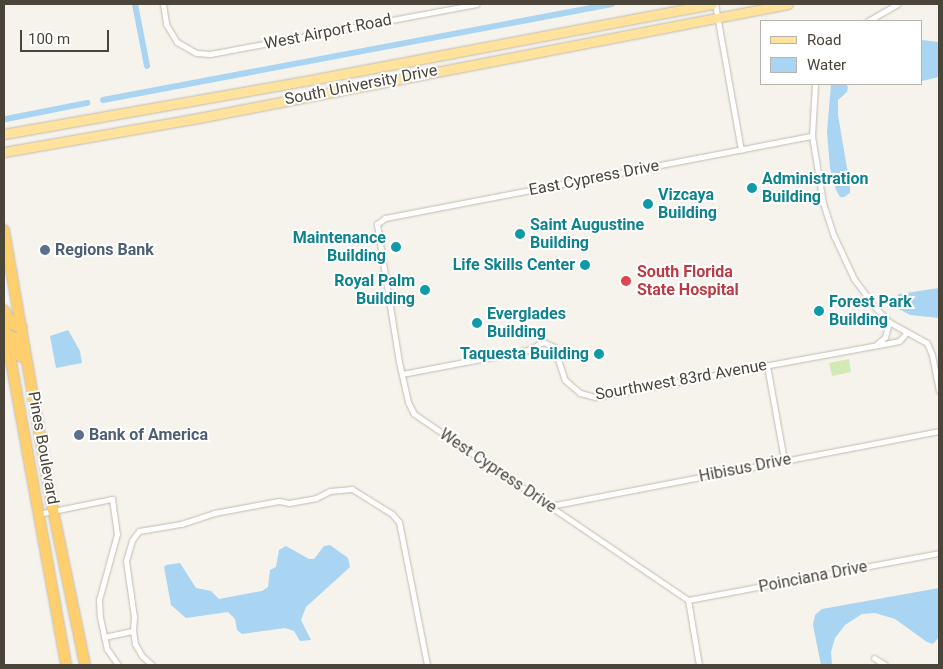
<!DOCTYPE html>
<html>
<head>
<meta charset="utf-8">
<style>
  body { margin:0 }
  #map { position:relative; width:943px; height:669px; overflow:hidden; background:#f6f3ec; font-family:Roboto,sans-serif }
  div>[style] { position:absolute }
  [style*='--x'] { left:calc(var(--x)*1px); top:calc(var(--y)*1px); width:calc(var(--w)*1px); rotate:calc(var(--a)*1deg) }
  .green>* { inset:0; background:#d2eab5 }
  .water>* { inset:0; background:#a9d4f2 }
  .canal>* { height:6px; margin:-3px; padding:0 3px; transform-origin:3px; border-radius:3px; background:#a9d4f2 }
  .roads { filter:drop-shadow(0 0 1px #c2bbae) drop-shadow(0 0 1px #c2bbae) }
  .street>* { height:5px; margin:-2.5px; padding:0 2.5px; transform-origin:2.5px; border-radius:2.5px; background:#fff }
  .primary>* { height:9px; margin:-4.5px; padding:0 4.5px; transform-origin:4.5px; border-radius:4.5px; background:#ffe39c }
  .highway>* { height:10px; margin:-5px; padding:0 5px; transform-origin:5px; border-radius:5px; background:#ffcf6e }
  .dots>* { width:14px; height:14px; translate:-50% -50%; box-sizing:border-box; border:2px solid #fff; border-radius:50% }
  span { translate:-50% -50%; white-space:nowrap; text-align:center; line-height:1.15; -webkit-text-stroke:4px #fff; paint-order:stroke }
  .street-label { font-size:16px; color:#4b4439 }
  .culture-label { font-size:16px; color:#0d838f; font-weight:700 }
  .left { translate:0 -50%; text-align:left }
  .right { translate:-100% -50%; text-align:right }
  .service-label { font-size:16px; color:#4e5e75; font-weight:700 }
  .health-label { font-size:16px; color:#be3a42; font-weight:700 }
  .frame { position:absolute; inset:0; border:5px solid #4b4439; pointer-events:none }
  .legend { position:absolute; left:760px; top:20px; width:162px; height:65px; box-sizing:border-box; background:#fff; border:1px solid #b7b4b0; margin:0; padding:6px 9px; list-style:none; font-size:15px; color:#4b4439 }
  .legend li { display:flex; align-items:center; gap:10px; height:25px }
  .legend b { width:25px; border:1px solid #b7b4b0 }
  .scale { position:absolute; left:20px; top:30px; width:89px; height:22px; box-sizing:border-box; border:2px solid #4b4439; border-top:0; padding-left:6px; font-size:15px; line-height:18px; white-space:nowrap; color:#4b4439; -webkit-text-stroke:4px #fff; paint-order:stroke }
</style>
</head>
<body>
<div id="map">
  <div class="green">
    <div style="clip-path:polygon(849px 359px,851px 372px,832px 376px,829px 363px)"></div>
  </div>
  <div class="water">
    <div style="clip-path:polygon(922px 40px,939px 42px,939px 77px,922px 81px)"></div>
    <div style="clip-path:polygon(831px 84px,846px 84px,848px 87px,847px 92px,838px 100px,838px 115px,850px 186px,850px 193px,844px 197px,840px 197px,836px 190px,830px 168px,827px 132px)"></div>
    <div style="clip-path:polygon(939px 288px,939px 318px,910px 315px,899px 309px,897px 296px,899px 294px)"></div>
    <div style="clip-path:polygon(68px 330px,80px 351px,82px 363px,56px 368px,50px 336px)"></div>
    <div style="clip-path:polygon(330px 545px,348px 558px,350px 567px,306px 607px,301px 620px,311px 640px,300px 641px,294px 631px,285px 628px,242px 634px,237px 630px,235px 619px,228px 612px,186px 618px,171px 605px,164px 567px,166px 565px,180px 563px,196px 588px,211px 591px,219px 599px,262px 591px,268px 587px,270px 570px,276px 567px,279px 550px,286px 546px,309px 559px,314px 559px,324px 546px)"></div>
    <div style="clip-path:polygon(939px 588px,939px 637px,933px 644px,927px 642px,895px 619px,875px 613px,862px 614px,845px 625px,835px 638px,831px 652px,832px 665px,821px 665px,813px 625px,815px 615px,822px 609px)"></div>
  </div>
  <div class="canal">
    <div style="--x:135;--y:4;--w:63;--a:79"></div>
    <div style="--x:103;--y:100;--w:518;--a:-10.68"></div>
    <div style="--x:6;--y:119;--w:83;--a:-11.2"></div>
  </div>
  <div class="roads">
    <div class="street">
      <div style="--x:163;--y:4;--w:20;--a:81"></div>
      <div style="--x:166;--y:24;--w:21;--a:59"></div>
      <div style="--x:177;--y:42;--w:22;--a:30"></div>
      <div style="--x:196;--y:53;--w:14;--a:4"></div>
      <div style="--x:210;--y:54;--w:271;--a:-10.6"></div>
      <div style="--x:715;--y:4;--w:148;--a:79.9"></div>
      <div style="--x:868;--y:21;--w:34;--a:-30"></div>
      <div style="--x:815;--y:84;--w:52;--a:93.3"></div>
      <div style="--x:812;--y:136;--w:68;--a:80.7"></div>
      <div style="--x:823;--y:203;--w:35;--a:72"></div>
      <div style="--x:834;--y:236;--w:47;--a:65.1"></div>
      <div style="--x:854;--y:279;--w:34;--a:53"></div>
      <div style="--x:874;--y:306;--w:22;--a:47"></div>
      <div style="--x:889;--y:322;--w:43;--a:28.9"></div>
      <div style="--x:927;--y:343;--w:13;--a:67"></div>
      <div style="--x:932;--y:355;--w:37;--a:79"></div>
      <div style="--x:877;--y:344;--w:11;--a:-41"></div>
      <div style="--x:885;--y:337;--w:16;--a:-75"></div>
      <div style="--x:767;--y:366;--w:96;--a:79.7"></div>
      <div style="--x:402;--y:374;--w:128;--a:-10.8"></div>
      <div style="--x:528;--y:350;--w:17;--a:-28"></div>
      <div style="--x:543;--y:342;--w:12;--a:24"></div>
      <div style="--x:554;--y:347;--w:35;--a:72"></div>
      <div style="--x:565;--y:380;--w:20;--a:41"></div>
      <div style="--x:580;--y:393;--w:16;--a:15"></div>
      <div style="--x:595;--y:397;--w:299;--a:-10.4"></div>
      <div style="--x:889;--y:343;--w:10;--a:-11"></div>
      <div style="--x:899;--y:341;--w:12;--a:-48"></div>
      <div style="--x:550;--y:506;--w:396;--a:-10.9"></div>
      <div style="--x:38;--y:514;--w:76;--a:-11.5"></div>
      <div style="--x:112;--y:499;--w:35;--a:82"></div>
      <div style="--x:117;--y:534;--w:68;--a:105.3"></div>
      <div style="--x:99;--y:600;--w:17;--a:87"></div>
      <div style="--x:100;--y:617;--w:33;--a:78"></div>
      <div style="--x:107;--y:649;--w:19;--a:55"></div>
      <div style="--x:688;--y:600;--w:331;--a:-145.8"></div>
      <div style="--x:414;--y:414;--w:13;--a:-117"></div>
      <div style="--x:408;--y:402;--w:41;--a:-102.7"></div>
      <div style="--x:399;--y:362;--w:140;--a:-99.1"></div>
      <div style="--x:377;--y:224;--w:10;--a:-37"></div>
      <div style="--x:385;--y:218;--w:435;--a:-10.9"></div>
      <div style="--x:688;--y:600;--w:255;--a:-10.6"></div>
      <div style="--x:688;--y:600;--w:66;--a:80.4"></div>
      <div style="--x:133;--y:631;--w:14;--a:-86"></div>
      <div style="--x:134;--y:617;--w:57;--a:-98.1"></div>
      <div style="--x:126;--y:561;--w:22;--a:-74"></div>
      <div style="--x:132;--y:540;--w:11;--a:-52"></div>
      <div style="--x:139;--y:531;--w:43;--a:-9.5"></div>
      <div style="--x:181;--y:524;--w:35;--a:-18"></div>
      <div style="--x:214;--y:513;--w:66;--a:-10.5"></div>
      <div style="--x:279;--y:501;--w:10;--a:11"></div>
      <div style="--x:289;--y:503;--w:27;--a:-10"></div>
      <div style="--x:316;--y:498;--w:16;--a:-27"></div>
      <div style="--x:330;--y:491;--w:22;--a:-5"></div>
      <div style="--x:352;--y:489;--w:47;--a:32"></div>
      <div style="--x:392;--y:514;--w:11;--a:49"></div>
      <div style="--x:399;--y:522;--w:146;--a:78.9"></div>
      <div style="--x:104;--y:637;--w:30;--a:-12"></div>
      <div style="--x:133;--y:631;--w:13;--a:81"></div>
      <div style="--x:135;--y:644;--w:14;--a:60"></div>
      <div style="--x:142;--y:656;--w:13;--a:42"></div>
      <div style="--x:874;--y:658;--w:13;--a:32"></div>
    </div>
    <div class="primary">
      <div style="--x:4;--y:134;--w:322;--a:-10"></div>
      <div style="--x:321;--y:78;--w:398;--a:-10.7"></div>
      <div style="--x:4;--y:152;--w:187;--a:-9.9"></div>
      <div style="--x:188;--y:120;--w:611;--a:-10.94"></div>
    </div>
    <div class="highway">
      <div style="--x:4;--y:230;--w:284;--a:80.1"></div>
      <div style="--x:53;--y:510;--w:158;--a:78.3"></div>
      <div style="--x:4;--y:310;--w:17;--a:59"></div>
      <div style="--x:13;--y:325;--w:9;--a:13"></div>
      <div style="--x:4;--y:323;--w:348;--a:79.7"></div>
      <div style="--x:6;--y:334;--w:10;--a:24"></div>
      <div style="--x:15;--y:338;--w:19;--a:74"></div>
    </div>
  </div>
  <div class="dots">
    <div style="left:752px;top:188px;background:#0f9aa8"></div>
    <div style="left:648px;top:204px;background:#0f9aa8"></div>
    <div style="left:520px;top:234px;background:#0f9aa8"></div>
    <div style="left:396px;top:247px;background:#0f9aa8"></div>
    <div style="left:45px;top:250px;background:#5c6f8a"></div>
    <div style="left:585px;top:265px;background:#0f9aa8"></div>
    <div style="left:626px;top:281px;background:#e0444e"></div>
    <div style="left:425px;top:290px;background:#0f9aa8"></div>
    <div style="left:819px;top:311px;background:#0f9aa8"></div>
    <div style="left:477px;top:323px;background:#0f9aa8"></div>
    <div style="left:599px;top:354px;background:#0f9aa8"></div>
    <div style="left:79px;top:435px;background:#5c6f8a"></div>
  </div>
  <div class="street-label">
    <span style="left:328px;top:32px;rotate:-11deg">West Airport Road</span>
    <span style="left:361px;top:85px;rotate:-11deg">South University Drive</span>
    <span style="left:594px;top:178px;rotate:-11deg">East Cypress Drive</span>
    <span style="left:681px;top:380px;rotate:-10deg">Sourthwest 83rd Avenue</span>
    <span style="left:43px;top:448px;rotate:80deg">Pines Boulevard</span>
    <span style="left:745px;top:468px;rotate:-11deg">Hibisus Drive</span>
    <span style="left:498px;top:471px;rotate:34deg">West Cypress Drive</span>
    <span style="left:813px;top:577px;rotate:-11deg">Poinciana Drive</span>
  </div>
  <div class="culture-label">
    <span class="left" style="left:762px;top:188px">Administration<br>Building</span>
    <span class="left" style="left:658px;top:204px">Vizcaya<br>Building</span>
    <span class="left" style="left:530px;top:234px">Saint Augustine<br>Building</span>
    <span class="right" style="left:386px;top:247px">Maintenance<br>Building</span>
    <span class="right" style="left:575px;top:265px">Life Skills Center</span>
    <span class="right" style="left:415px;top:290px">Royal Palm<br>Building</span>
    <span class="left" style="left:829px;top:311px">Forest Park<br>Building</span>
    <span class="left" style="left:487px;top:323px">Everglades<br>Building</span>
    <span class="right" style="left:589px;top:354px">Taquesta Building</span>
  </div>
  <div class="service-label">
    <span class="left" style="left:55px;top:250px">Regions Bank</span>
    <span class="left" style="left:89px;top:435px">Bank of America</span>
  </div>
  <div class="health-label">
    <span class="left" style="left:637px;top:281px">South Florida<br>State Hospital</span>
  </div>
  <div class="frame"></div>
  <ul class="legend">
  <li><b style="height:6px;background:#ffe39c"></b>Road</li>
  <li><b style="height:14px;background:#a9d4f2"></b>Water</li>
  </ul>
  <div class="scale">100 m</div>
</div>
</body>
</html>
